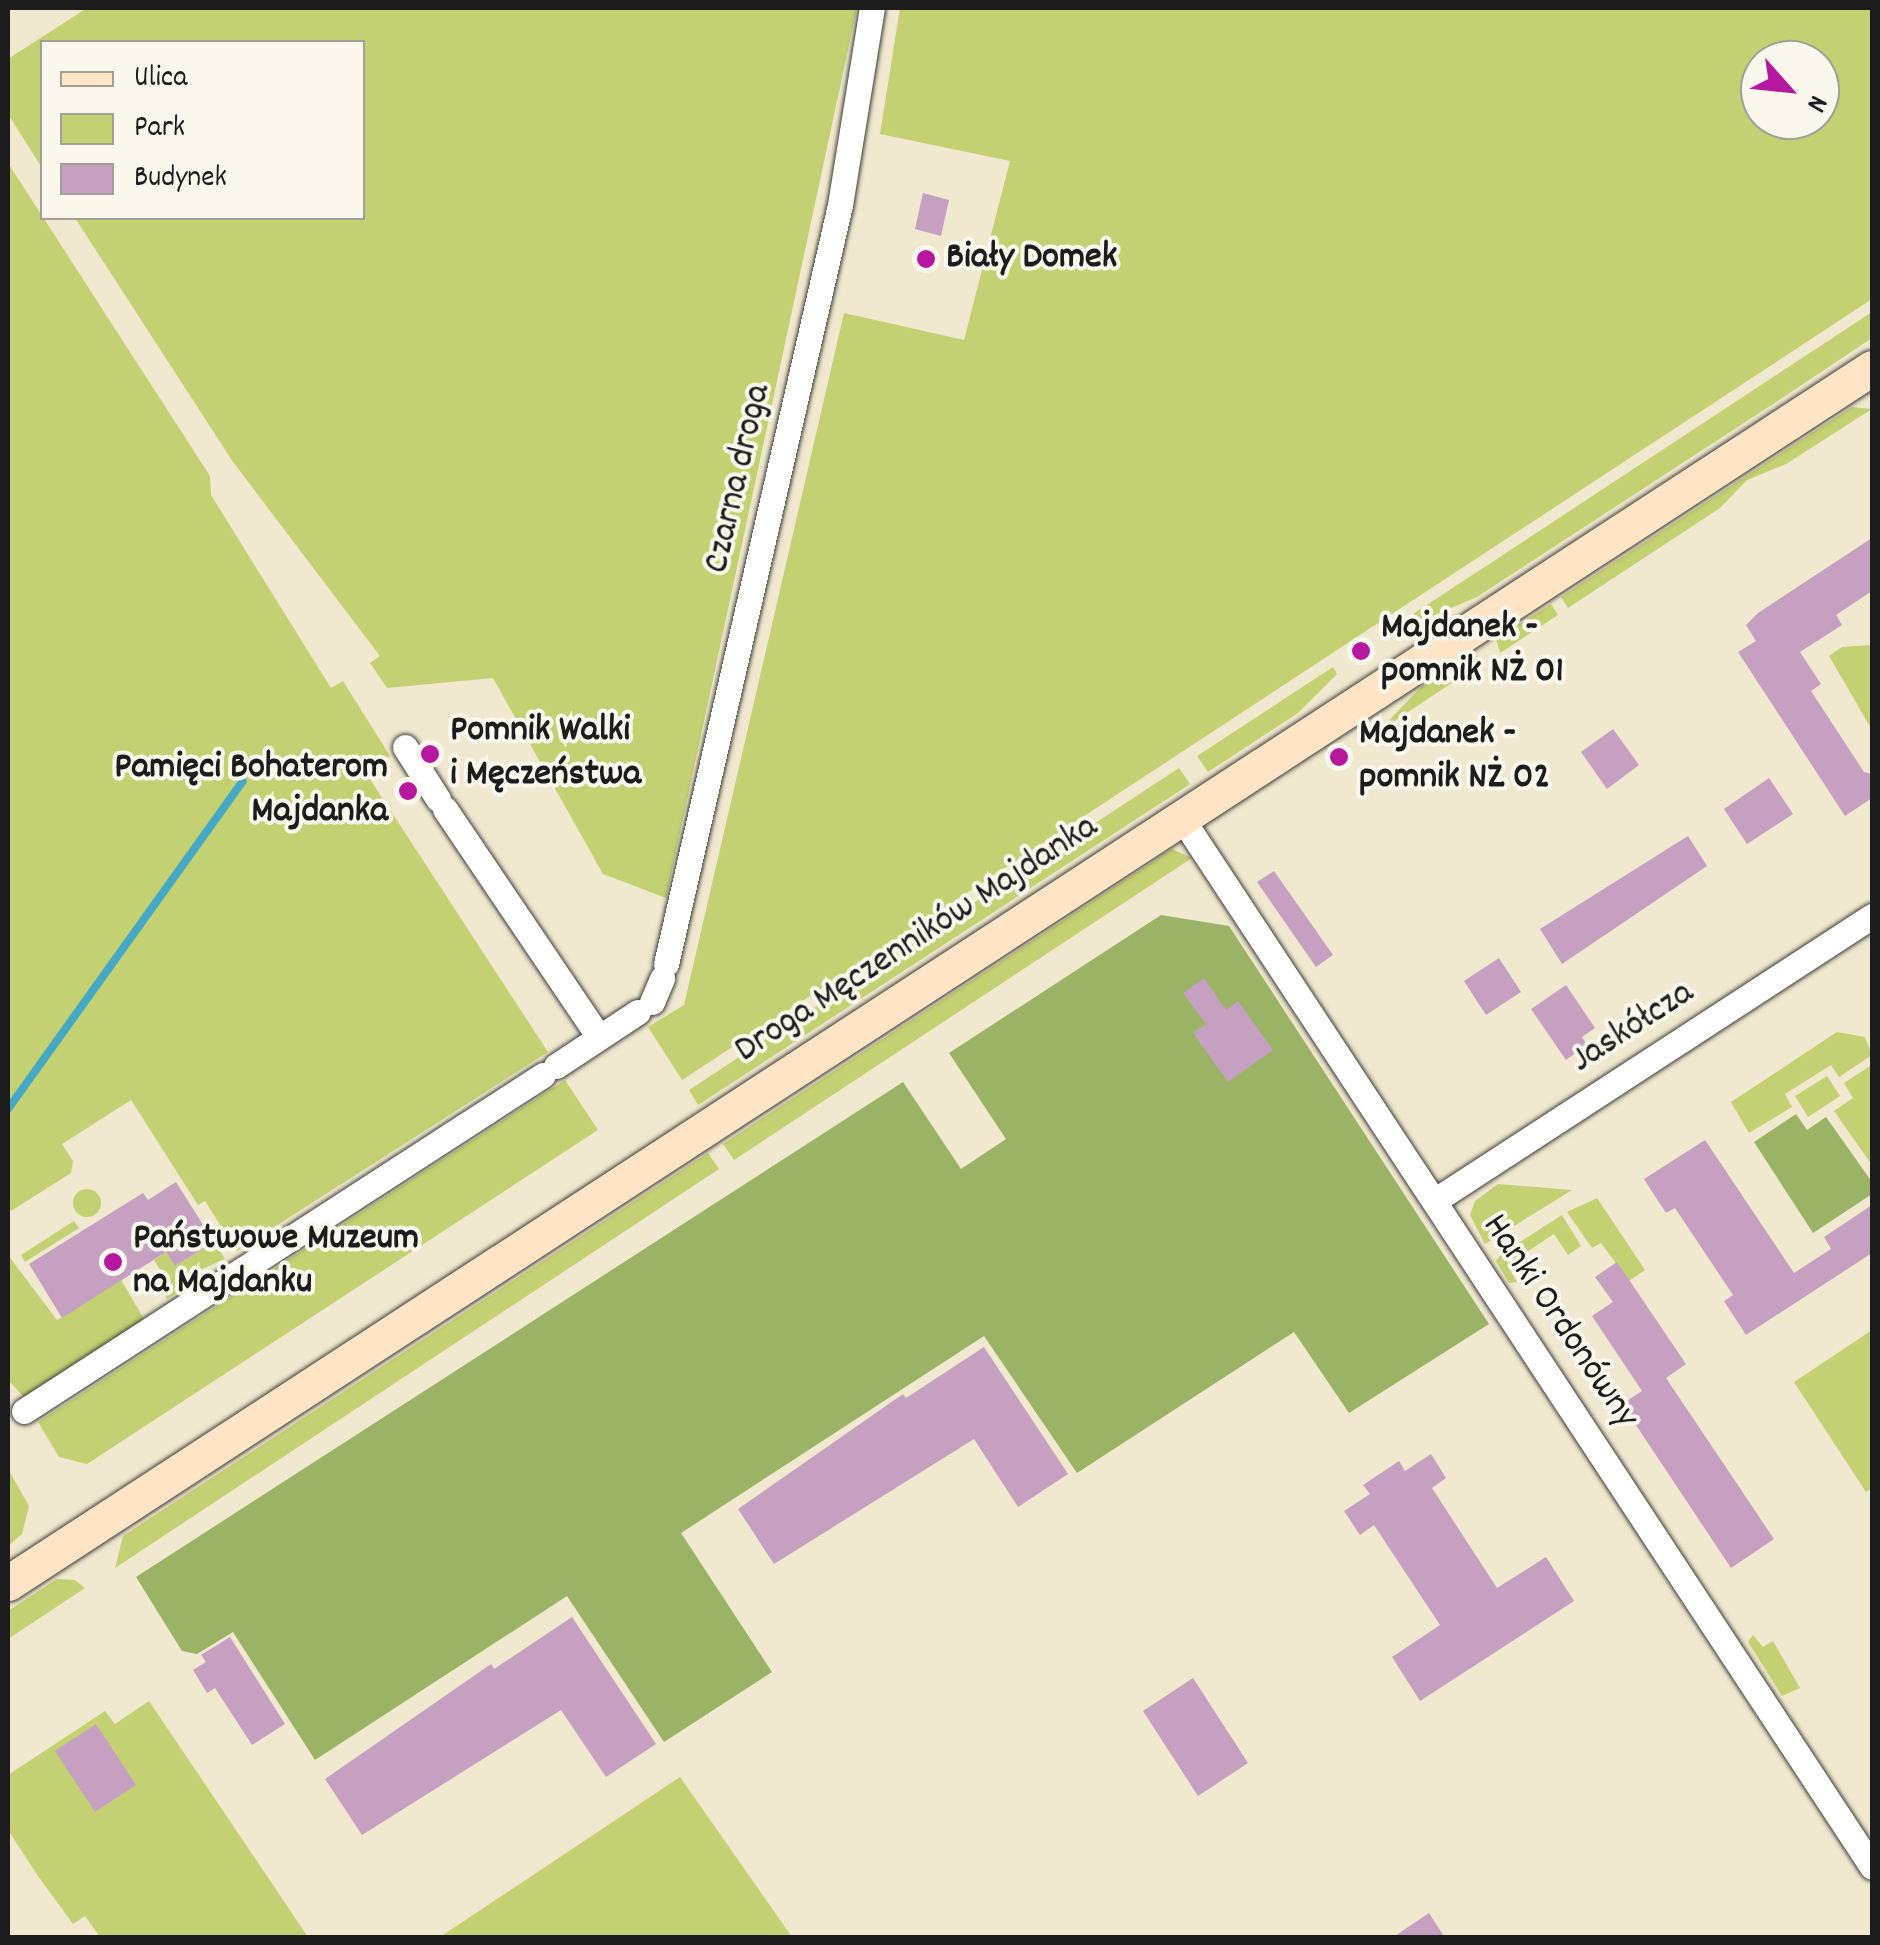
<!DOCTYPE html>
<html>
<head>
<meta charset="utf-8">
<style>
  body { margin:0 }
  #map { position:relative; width:1880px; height:1945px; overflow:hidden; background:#f0e9cf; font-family:Dekko,sans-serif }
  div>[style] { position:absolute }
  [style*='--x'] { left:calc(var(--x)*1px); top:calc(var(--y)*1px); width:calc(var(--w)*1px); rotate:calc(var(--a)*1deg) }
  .green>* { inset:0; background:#c3d173 }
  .round { border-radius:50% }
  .forest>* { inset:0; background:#9ab365 }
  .stream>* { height:8px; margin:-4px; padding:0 4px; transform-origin:4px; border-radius:4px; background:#45a8c4 }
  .building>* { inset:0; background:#c5a0c0 }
  .roads { filter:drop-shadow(0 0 2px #3c3b37) drop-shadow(0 0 2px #3c3b37) }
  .street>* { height:25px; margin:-12.5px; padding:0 12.5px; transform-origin:12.5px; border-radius:12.5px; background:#fff }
  .secondary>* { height:35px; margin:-17.5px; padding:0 17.5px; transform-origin:17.5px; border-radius:17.5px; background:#ffe4c6 }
  .dots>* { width:28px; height:28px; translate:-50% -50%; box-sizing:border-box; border:5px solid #fbf7ec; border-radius:50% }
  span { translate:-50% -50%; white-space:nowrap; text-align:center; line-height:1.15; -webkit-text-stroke:8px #fbf7ec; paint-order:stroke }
  .poi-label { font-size:38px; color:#1c1c1c; font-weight:700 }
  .left { translate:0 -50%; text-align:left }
  .right { translate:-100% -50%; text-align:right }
  .street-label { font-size:38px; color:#1c1c1c }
  .frame { position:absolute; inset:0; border:10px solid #1c1c1c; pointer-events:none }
  .legend { position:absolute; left:40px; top:40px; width:325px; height:180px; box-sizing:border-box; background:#fbf7ec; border:2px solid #a29f99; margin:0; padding:12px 18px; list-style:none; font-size:30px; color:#1c1c1c }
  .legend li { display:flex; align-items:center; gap:20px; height:50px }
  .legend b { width:50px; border:2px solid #a29f99 }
  .north { position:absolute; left:1740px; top:40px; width:100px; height:100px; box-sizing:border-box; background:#fbf7ec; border:2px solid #a29f99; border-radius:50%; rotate:117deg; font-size:28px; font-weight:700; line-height:40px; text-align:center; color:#1c1c1c }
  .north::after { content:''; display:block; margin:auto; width:35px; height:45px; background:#b5179e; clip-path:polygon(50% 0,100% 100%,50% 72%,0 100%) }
</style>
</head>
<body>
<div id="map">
  <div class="green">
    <div style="clip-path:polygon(87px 8px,857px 8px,666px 898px,603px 874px,493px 678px,387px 688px,370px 663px,380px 656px,233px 462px,75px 218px,362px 218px,362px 42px,42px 42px,42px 168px,8px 114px,8px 59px)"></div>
    <div style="clip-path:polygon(evenodd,900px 8px,1872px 8px,1872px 299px,682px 1080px,648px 1027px,684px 1005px,844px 313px,964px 340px,1010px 161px,880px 134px,900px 8px,1760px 60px,1820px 60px,1820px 120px,1760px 120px,1760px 60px)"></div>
    <div style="clip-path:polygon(8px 163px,210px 476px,211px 495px,331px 688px,343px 681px,390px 756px,366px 773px,548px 1052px,237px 1251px,205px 1201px,198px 1205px,131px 1100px,62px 1144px,73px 1161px,71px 1173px,11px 1211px,8px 1206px)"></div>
    <div style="clip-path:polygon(1872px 312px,1872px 338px,1776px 402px,1477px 597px,1418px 622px,1413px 614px)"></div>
    <div style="clip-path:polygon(1852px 407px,1872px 409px,1786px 464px,1747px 480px,1720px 508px,1568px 608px,1561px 597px)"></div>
    <div style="clip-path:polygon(1551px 604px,1558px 615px,1500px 653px,1496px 639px)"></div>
    <div style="clip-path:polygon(1872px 645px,1872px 730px,1829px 656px,1842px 647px)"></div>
    <div style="clip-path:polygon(1474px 654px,1485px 661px,1378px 732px,1421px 687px)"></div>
    <div style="clip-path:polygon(1333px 667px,1337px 674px,1298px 713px,1208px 772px,1197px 756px)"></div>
    <div style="clip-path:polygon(1179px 768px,1190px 784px,698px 1105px,689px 1090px)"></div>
    <div style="clip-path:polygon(1172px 849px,1192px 858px,734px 1160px,723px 1144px)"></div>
    <div style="clip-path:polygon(1837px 1032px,1865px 1037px,1872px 1055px,1839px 1077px,1831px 1065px,1785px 1094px,1792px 1107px,1749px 1133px,1731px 1102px)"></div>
    <div style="clip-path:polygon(1872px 1065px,1872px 1165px,1834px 1111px,1853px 1098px,1844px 1083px)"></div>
    <div style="clip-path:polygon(1827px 1076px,1840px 1096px,1808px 1117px,1795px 1096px)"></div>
    <div style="clip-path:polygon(565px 1080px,598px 1130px,87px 1464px,59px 1457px,38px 1422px)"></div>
    <div style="clip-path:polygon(708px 1153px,719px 1169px,115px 1568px,123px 1536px)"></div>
    <div style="clip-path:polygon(1498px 1184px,1572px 1190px,1485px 1244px,1470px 1215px,1475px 1201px)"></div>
    <div class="round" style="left:73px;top:1189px;width:28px;height:28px"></div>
    <div style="clip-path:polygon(1597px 1198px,1645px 1270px,1629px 1281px,1601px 1243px,1592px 1248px,1567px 1212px)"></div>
    <div style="clip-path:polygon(1562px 1215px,1581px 1246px,1568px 1255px,1554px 1234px,1507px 1265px,1517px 1282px,1509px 1283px,1496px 1261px,1501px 1254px)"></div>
    <div style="clip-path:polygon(74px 1221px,79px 1228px,25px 1262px,21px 1255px)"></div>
    <div style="clip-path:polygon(214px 1242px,225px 1259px,186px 1276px,190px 1284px,167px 1299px,159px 1287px,167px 1281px,154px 1260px,166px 1252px,175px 1266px)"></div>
    <div style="clip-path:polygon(8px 1255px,57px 1320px,121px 1280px,144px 1319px,24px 1397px,8px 1380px)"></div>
    <div style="clip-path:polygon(1872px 1330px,1872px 1488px,1866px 1492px,1794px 1382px)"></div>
    <div style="clip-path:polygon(8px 1469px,29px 1506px,22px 1534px,8px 1546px)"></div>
    <div style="clip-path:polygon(57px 1579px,75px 1580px,85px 1588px,8px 1639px,8px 1611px)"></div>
    <div style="clip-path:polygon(1753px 1635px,1763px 1647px,1773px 1641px,1800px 1688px,1782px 1696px,1748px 1642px)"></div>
    <div style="clip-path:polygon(149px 1701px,308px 1937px,100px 1937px,85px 1916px,73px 1924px,38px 1876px,8px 1830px,8px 1775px,105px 1711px,115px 1724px)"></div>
    <div style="clip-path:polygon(680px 1777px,792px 1937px,440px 1937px)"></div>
  </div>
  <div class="forest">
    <div style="clip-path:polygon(1161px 915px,1229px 926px,1489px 1324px,1349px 1413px,1294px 1332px,1077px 1473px,984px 1336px,681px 1533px,772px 1672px,664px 1742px,567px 1596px,315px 1760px,233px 1632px,197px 1654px,182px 1651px,136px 1577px,903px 1082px,961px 1169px,1006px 1139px,949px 1053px)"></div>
    <div style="clip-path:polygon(1796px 1114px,1807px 1130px,1826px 1117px,1872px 1182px,1872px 1194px,1813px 1233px,1754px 1142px)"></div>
  </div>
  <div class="stream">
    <div style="--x:8;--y:1109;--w:403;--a:-54.4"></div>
  </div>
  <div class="building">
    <div style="clip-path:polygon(923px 193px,949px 200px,941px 236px,915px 229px)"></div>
    <div style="clip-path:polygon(1872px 538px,1872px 591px,1836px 615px,1842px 625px,1800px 652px,1821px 684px,1811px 691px,1864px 772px,1872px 774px,1872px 798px,1845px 816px,1738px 652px,1756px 641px,1746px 625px,1758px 613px)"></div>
    <div style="clip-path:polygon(1613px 729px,1639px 765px,1607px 789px,1581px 752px)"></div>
    <div style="clip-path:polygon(1769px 778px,1793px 814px,1747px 844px,1724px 809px)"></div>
    <div style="clip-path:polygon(1688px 836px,1707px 866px,1562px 964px,1540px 929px)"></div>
    <div style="clip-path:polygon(1274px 871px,1333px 955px,1316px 967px,1257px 882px)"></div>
    <div style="clip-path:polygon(1499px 958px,1521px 992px,1486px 1015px,1464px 981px)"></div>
    <div style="clip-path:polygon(1204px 978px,1226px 1010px,1238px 1001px,1273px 1050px,1228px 1082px,1193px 1033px,1206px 1024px,1183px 993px)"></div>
    <div style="clip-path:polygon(1566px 985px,1595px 1028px,1582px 1037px,1587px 1045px,1566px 1060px,1531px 1009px)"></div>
    <div style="clip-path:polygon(1705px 1140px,1794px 1273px,1831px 1249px,1824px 1237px,1872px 1205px,1872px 1253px,1746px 1335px,1724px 1301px,1733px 1295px,1675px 1208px,1666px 1213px,1644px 1179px)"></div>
    <div style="clip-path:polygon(176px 1182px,214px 1242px,175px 1266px,166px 1252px,62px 1318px,29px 1264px,143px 1193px,148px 1200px)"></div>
    <div style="clip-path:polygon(1617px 1262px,1686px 1364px,1666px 1378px,1774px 1539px,1731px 1568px,1622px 1404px,1642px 1391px,1592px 1316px,1613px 1302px,1595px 1277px)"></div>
    <div style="clip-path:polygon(984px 1347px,1068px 1474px,1018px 1507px,974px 1439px,774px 1564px,738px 1509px,903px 1394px,906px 1398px)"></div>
    <div style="clip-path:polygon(1431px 1454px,1446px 1478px,1432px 1488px,1497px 1588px,1546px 1557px,1574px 1601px,1420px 1701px,1392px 1657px,1440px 1625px,1374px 1525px,1360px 1535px,1344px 1511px,1370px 1494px,1363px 1485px,1399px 1461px,1405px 1471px)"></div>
    <div style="clip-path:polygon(572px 1617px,656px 1744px,606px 1777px,561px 1710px,362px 1835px,325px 1779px,491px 1664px,494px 1669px)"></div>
    <div style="clip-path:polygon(230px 1637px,285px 1724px,252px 1745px,215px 1688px,207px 1693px,193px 1670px,206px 1662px,201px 1655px)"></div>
    <div style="clip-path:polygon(1193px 1678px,1248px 1763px,1198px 1796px,1143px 1711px)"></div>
    <div style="clip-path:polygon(96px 1724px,136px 1785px,95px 1812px,55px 1751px)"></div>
    <div style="clip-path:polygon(1429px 1913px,1445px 1938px,1392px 1938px)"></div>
  </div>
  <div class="roads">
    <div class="street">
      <div style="--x:405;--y:747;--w:62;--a:57.6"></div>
      <div style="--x:445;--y:809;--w:275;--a:56"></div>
      <div style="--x:1183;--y:820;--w:1253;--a:56.65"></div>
      <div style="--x:666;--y:964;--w:779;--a:-77.09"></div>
      <div style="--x:840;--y:205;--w:200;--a:-80.8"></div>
      <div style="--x:652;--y:1002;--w:26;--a:-67"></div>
      <div style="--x:556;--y:1066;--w:98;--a:-33.4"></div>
      <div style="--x:1434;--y:1201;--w:523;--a:-33.05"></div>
      <div style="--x:24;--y:1411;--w:618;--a:-32.92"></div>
    </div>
    <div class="secondary">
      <div style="--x:8;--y:1583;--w:2225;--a:-33.1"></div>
    </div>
  </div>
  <div class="dots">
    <div style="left:926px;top:259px;background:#b5179e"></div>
    <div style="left:1361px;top:651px;background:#b5179e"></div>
    <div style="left:430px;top:754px;background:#b5179e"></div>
    <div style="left:1339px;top:757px;background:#b5179e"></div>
    <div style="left:408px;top:791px;background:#b5179e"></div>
    <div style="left:113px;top:1262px;background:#b5179e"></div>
  </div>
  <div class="poi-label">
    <span class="left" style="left:946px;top:259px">Biały Domek</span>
    <span class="left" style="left:1381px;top:651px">Majdanek -<br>pomnik NŻ 01</span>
    <span class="left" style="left:450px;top:754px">Pomnik Walki<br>i Męczeństwa</span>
    <span class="left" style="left:1359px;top:757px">Majdanek -<br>pomnik NŻ 02</span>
    <span class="right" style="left:388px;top:791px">Pamięci Bohaterom<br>Majdanka</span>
    <span class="left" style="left:133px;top:1262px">Państwowe Muzeum<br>na Majdanku</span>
  </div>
  <div class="street-label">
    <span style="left:739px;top:479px;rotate:-77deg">Czarna droga</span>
    <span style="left:917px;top:940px;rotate:-33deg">Droga Męczenników Majdanka</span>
    <span style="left:1633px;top:1028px;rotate:-33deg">Jaskółcza</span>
    <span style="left:1559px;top:1322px;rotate:56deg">Hanki Ordonówny</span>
  </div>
  <div class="frame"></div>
  <ul class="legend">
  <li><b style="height:12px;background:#ffe4c6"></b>Ulica</li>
  <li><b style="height:28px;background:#c3d173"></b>Park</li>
  <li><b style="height:28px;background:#c5a0c0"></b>Budynek</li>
  </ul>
  <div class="north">N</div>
</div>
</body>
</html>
